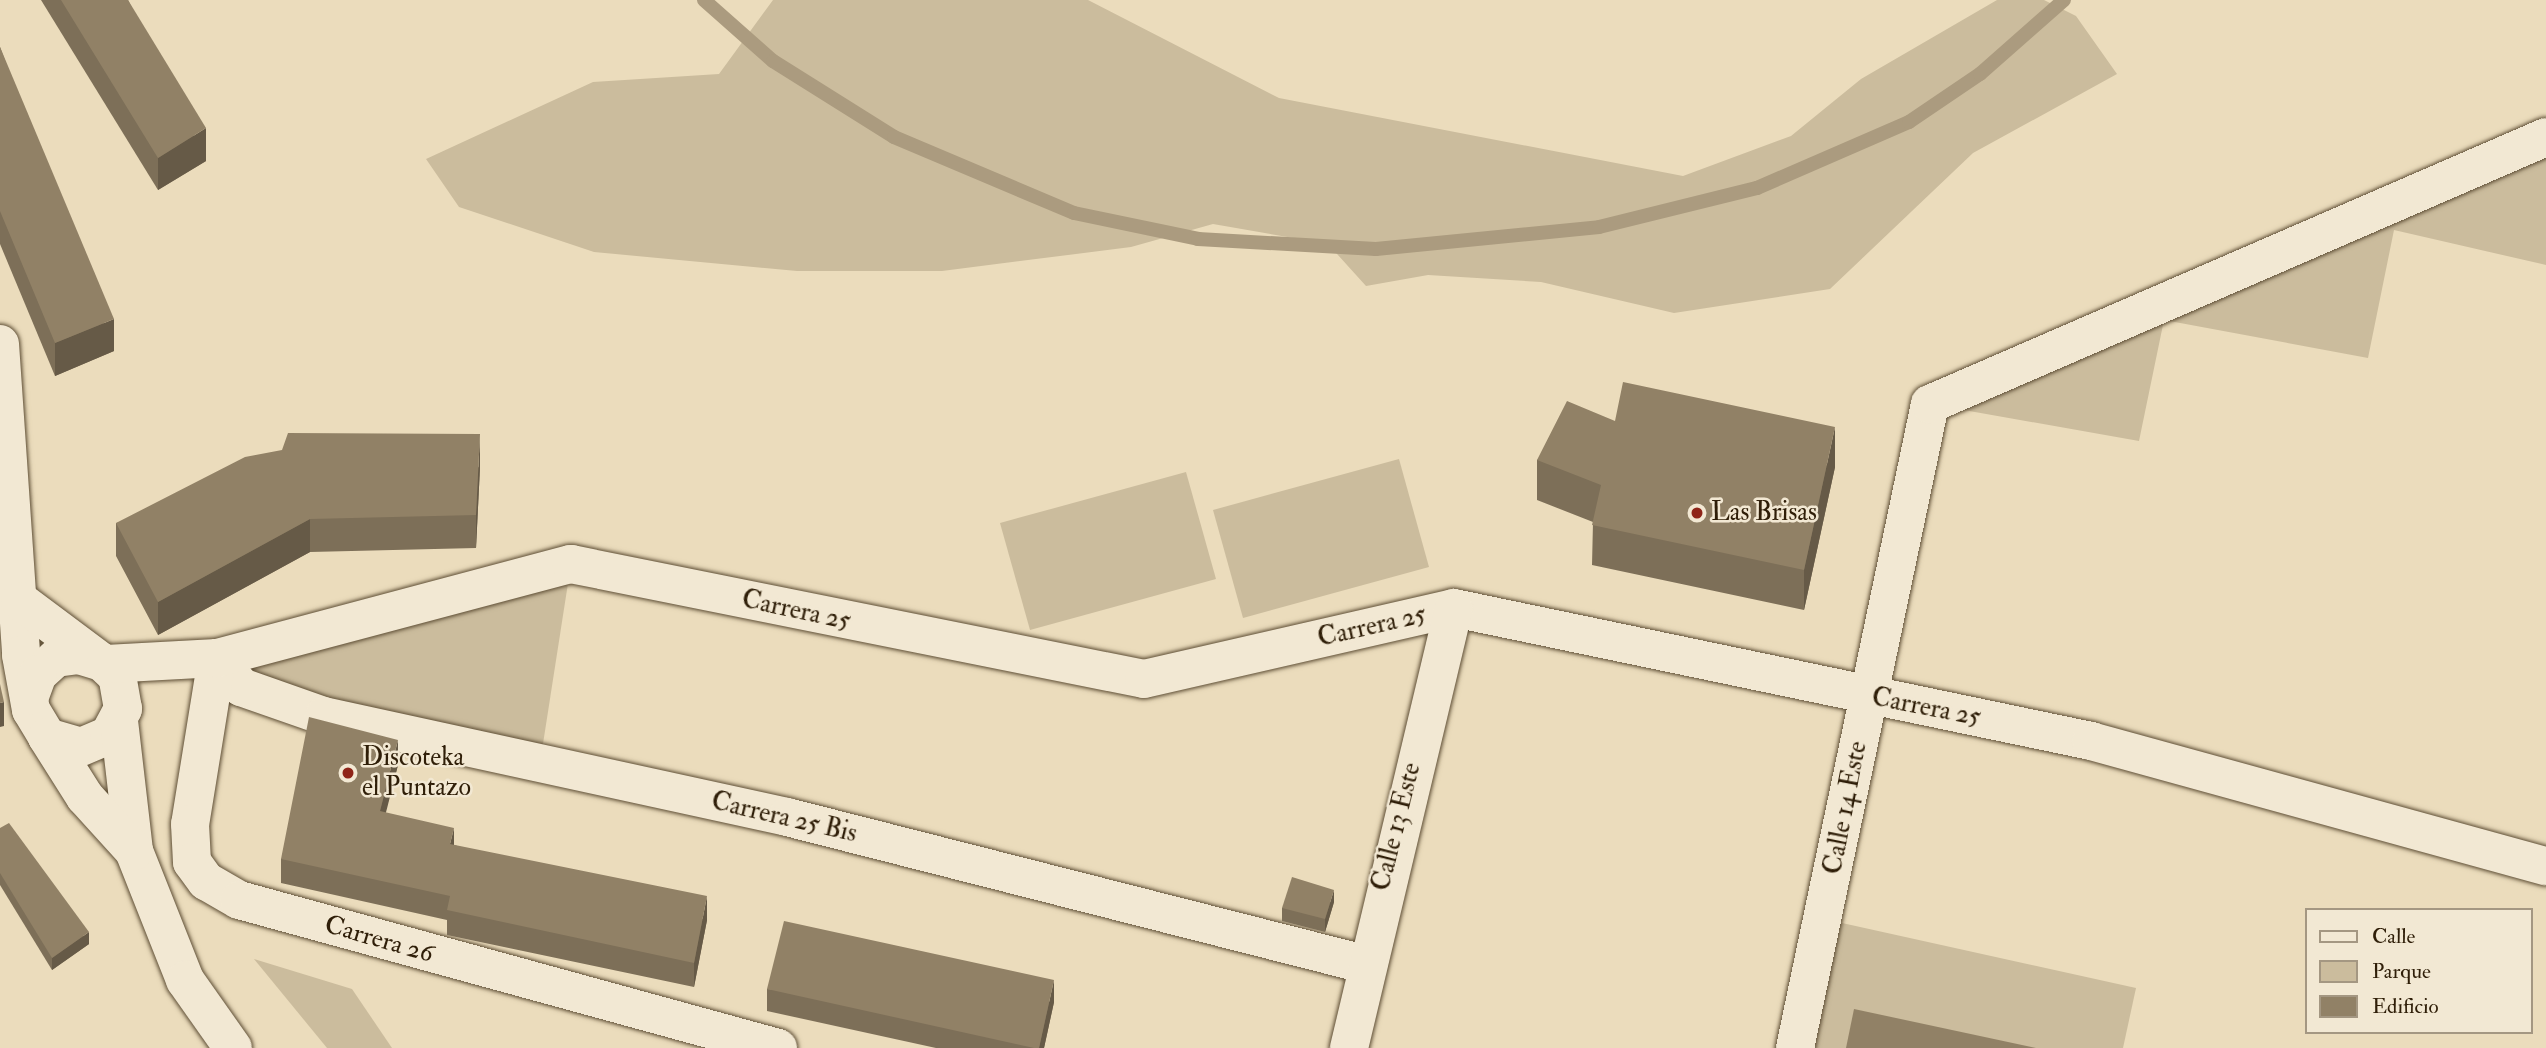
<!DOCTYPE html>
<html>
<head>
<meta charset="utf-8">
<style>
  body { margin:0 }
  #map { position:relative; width:2546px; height:1048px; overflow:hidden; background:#ebdcbc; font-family:"IM FELL Double Pica",serif }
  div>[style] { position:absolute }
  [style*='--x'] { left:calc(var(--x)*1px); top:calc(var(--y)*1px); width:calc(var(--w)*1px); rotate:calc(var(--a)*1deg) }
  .green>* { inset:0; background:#cbbc9d }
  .stream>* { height:14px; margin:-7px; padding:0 7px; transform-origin:7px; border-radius:7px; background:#ab9b7f }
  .roads { filter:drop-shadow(0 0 2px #5e4e35) drop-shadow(0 0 2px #5e4e35) }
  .street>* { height:38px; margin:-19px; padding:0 19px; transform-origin:19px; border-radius:19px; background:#f2e8d3 }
  .wall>* { inset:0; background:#7d6f58 }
  .shaded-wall>* { inset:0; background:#665a47 }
  .building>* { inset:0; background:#918166 }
  .dots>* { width:19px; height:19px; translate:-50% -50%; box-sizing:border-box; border:4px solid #f2e8d3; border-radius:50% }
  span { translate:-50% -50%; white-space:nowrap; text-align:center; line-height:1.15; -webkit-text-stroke:5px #f2e8d3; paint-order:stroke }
  .poi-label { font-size:26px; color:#2f1e08 }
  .left { translate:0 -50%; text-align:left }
  .street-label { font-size:26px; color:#2f1e08 }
  .legend { position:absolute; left:2305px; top:908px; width:228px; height:126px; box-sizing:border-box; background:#f2e8d3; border:2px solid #a49782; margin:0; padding:9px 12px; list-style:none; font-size:21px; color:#2f1e08 }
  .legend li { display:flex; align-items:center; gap:14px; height:35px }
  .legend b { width:35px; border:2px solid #a49782 }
</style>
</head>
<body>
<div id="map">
  <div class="green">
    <div style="clip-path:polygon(773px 0,1088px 0,1279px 98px,1683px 176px,1791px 136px,1861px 79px,1997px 0,2044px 0,2076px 16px,2117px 74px,1973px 153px,1830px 289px,1674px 313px,1541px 282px,1428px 275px,1366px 286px,1328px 244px,1213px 224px,1131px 247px,942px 271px,797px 271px,594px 252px,459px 207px,426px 159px,593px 82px,719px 74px)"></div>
    <div style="clip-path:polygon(2546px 137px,2546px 265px,2394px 230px,2368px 358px,2164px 320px,2139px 441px,1930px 404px)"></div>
    <div style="clip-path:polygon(1399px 459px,1429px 567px,1243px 618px,1213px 510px)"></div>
    <div style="clip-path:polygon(1186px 472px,1216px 579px,1030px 630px,1000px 523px)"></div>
    <div style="clip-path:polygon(571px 564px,540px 763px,324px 716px,217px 658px)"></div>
    <div style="clip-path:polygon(1824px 919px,2136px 988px,2123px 1048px,1795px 1048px)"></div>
    <div style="clip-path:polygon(254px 959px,352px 989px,392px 1048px,327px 1048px)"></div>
  </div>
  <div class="stream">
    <div style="--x:704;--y:0;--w:92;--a:41.5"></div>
    <div style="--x:773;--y:61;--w:143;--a:32.1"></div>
    <div style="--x:894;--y:137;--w:195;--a:22.9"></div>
    <div style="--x:1074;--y:213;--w:127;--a:11.8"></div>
    <div style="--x:1198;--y:239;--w:178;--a:3.2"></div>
    <div style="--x:1376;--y:249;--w:224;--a:-5.6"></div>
    <div style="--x:1599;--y:227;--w:163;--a:-13.9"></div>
    <div style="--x:1757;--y:188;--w:166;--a:-23.5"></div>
    <div style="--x:1909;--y:122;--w:86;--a:-34.1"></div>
    <div style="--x:1980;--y:74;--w:112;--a:-41.4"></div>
  </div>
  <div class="roads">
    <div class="street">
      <div style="--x:0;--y:344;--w:312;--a:86.1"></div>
      <div style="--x:21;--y:655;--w:56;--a:79.7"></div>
      <div style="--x:31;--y:710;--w:31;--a:59"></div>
      <div style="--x:47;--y:737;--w:35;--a:16"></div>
      <div style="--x:81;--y:747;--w:30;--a:-23"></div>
      <div style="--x:109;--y:735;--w:30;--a:-62"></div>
      <div style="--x:123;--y:709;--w:34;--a:-100"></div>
      <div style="--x:117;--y:676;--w:21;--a:-137"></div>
      <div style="--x:102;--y:662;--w:24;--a:-163"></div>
      <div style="--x:79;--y:655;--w:23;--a:173"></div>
      <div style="--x:56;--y:658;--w:24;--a:138"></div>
      <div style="--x:38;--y:674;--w:23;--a:110"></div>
      <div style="--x:20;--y:601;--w:99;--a:36.8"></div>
      <div style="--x:217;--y:658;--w:38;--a:50"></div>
      <div style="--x:241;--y:687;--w:88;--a:19.3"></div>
      <div style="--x:324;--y:716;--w:474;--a:12.3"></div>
      <div style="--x:787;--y:817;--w:595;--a:14.29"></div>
      <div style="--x:217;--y:658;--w:168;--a:99.2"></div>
      <div style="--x:190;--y:824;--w:38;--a:87"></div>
      <div style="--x:192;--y:862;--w:24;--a:54"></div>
      <div style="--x:206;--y:881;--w:38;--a:30"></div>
      <div style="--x:239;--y:900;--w:559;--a:15.35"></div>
      <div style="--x:106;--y:664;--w:111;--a:-3.1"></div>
      <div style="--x:217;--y:658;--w:366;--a:-14.9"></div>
      <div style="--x:571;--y:564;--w:584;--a:11.35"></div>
      <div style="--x:1144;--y:679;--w:318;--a:-12.9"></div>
      <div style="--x:1454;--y:608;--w:651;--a:11.79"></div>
      <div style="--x:2091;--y:741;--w:472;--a:15.4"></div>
      <div style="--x:119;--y:721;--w:131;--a:83.4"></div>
      <div style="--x:134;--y:851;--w:139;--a:68.4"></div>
      <div style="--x:185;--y:980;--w:83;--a:54.8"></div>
      <div style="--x:47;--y:737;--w:71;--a:57.7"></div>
      <div style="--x:85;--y:797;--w:73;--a:47.8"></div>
      <div style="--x:1349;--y:1048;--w:452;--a:-76.6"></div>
      <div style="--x:1795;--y:1048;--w:658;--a:-78.16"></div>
      <div style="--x:1930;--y:404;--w:671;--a:-23.43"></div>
    </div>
  </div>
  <div class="wall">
    <div style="clip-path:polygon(41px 0,128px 0,206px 161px,158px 190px)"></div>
    <div style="clip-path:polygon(0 47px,114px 351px,55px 376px,0 244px)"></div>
    <div style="clip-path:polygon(1615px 421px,1835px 467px,1804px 610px,1592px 565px,1593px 522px,1537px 500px,1537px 460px)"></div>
    <div style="clip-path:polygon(480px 467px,476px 548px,310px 552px,158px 635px,116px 556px,116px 523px)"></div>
    <div style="clip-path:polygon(398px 765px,385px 813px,454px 845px,707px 920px,694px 987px,447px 935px,447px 920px,281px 883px,281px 859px)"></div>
    <div style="clip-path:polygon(0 828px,89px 944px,52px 970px,0 885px)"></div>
    <div style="clip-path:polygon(1334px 902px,1325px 932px,1282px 921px,1282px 908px)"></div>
    <div style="clip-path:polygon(767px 989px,1054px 1002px,1044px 1048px,936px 1048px,767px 1011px)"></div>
  </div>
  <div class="shaded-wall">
    <div style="clip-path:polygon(206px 128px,206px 161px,158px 190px,158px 158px)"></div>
    <div style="clip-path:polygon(114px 319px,114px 351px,55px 376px,55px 343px)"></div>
    <div style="clip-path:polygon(1835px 427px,1835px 467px,1804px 610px,1804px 570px)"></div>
    <div style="clip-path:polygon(480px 434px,480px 467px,476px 548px,476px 515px)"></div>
    <div style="clip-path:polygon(310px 519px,310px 552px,158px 635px,158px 602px)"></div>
    <div style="clip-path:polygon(4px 702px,4px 726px,0 727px,0 703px)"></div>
    <div style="clip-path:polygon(398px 740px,398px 765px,380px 836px,380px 811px)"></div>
    <div style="clip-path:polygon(454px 828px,454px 852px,450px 844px)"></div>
    <div style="clip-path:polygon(1334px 890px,1334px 902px,1325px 932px,1325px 919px)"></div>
    <div style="clip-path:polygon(707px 896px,707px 920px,694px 987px,694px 963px)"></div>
    <div style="clip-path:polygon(89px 932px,89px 944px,52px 970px,52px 958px)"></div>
    <div style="clip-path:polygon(1054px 980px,1054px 1002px,1044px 1048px,1039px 1048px)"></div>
  </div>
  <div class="building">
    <div style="clip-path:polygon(61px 0,128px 0,206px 128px,158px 158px)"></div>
    <div style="clip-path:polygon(0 47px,114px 319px,55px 343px,0 211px)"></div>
    <div style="clip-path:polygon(1623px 382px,1835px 427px,1804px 570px,1592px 525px,1601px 485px,1537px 460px,1567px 401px,1615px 421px)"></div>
    <div style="clip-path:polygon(288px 433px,480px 434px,476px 515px,310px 519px,158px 602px,116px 523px,245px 457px,282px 450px)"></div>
    <div style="clip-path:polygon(0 684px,4px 702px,0 703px)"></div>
    <div style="clip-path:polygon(309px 717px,398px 740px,380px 811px,454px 828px,450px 844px,707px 896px,694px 963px,447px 910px,450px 896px,281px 859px)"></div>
    <div style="clip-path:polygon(9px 823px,89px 932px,52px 958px,0 873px,0 828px)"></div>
    <div style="clip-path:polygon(1292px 877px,1334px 890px,1325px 919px,1282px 908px)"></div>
    <div style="clip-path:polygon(784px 921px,1054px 980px,1039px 1048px,1034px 1048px,767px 989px)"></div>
    <div style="clip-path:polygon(1854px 1009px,2036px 1048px,1846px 1048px)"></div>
  </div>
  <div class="dots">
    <div style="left:1697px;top:513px;background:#8f2418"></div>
    <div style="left:348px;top:773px;background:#8f2418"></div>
  </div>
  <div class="poi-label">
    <span class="left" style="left:1711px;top:513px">Las Brisas</span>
    <span class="left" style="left:362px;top:773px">Discoteka<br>el Puntazo</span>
  </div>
  <div class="street-label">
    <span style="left:796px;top:611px;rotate:12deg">Carrera 25</span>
    <span style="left:1372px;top:627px;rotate:-13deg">Carrera 25</span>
    <span style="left:1926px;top:708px;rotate:11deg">Carrera 25</span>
    <span style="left:1846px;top:808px;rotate:-79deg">Calle 14 Este</span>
    <span style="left:784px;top:818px;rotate:13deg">Carrera 25 Bis</span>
    <span style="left:1397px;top:827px;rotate:-76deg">Calle 13 Este</span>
    <span style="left:379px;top:940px;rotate:16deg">Carrera 26</span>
  </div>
  <ul class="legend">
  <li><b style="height:9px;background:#f2e8d3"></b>Calle</li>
  <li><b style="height:19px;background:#cbbc9d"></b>Parque</li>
  <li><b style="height:19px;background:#918166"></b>Edificio</li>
  </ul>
</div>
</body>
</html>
